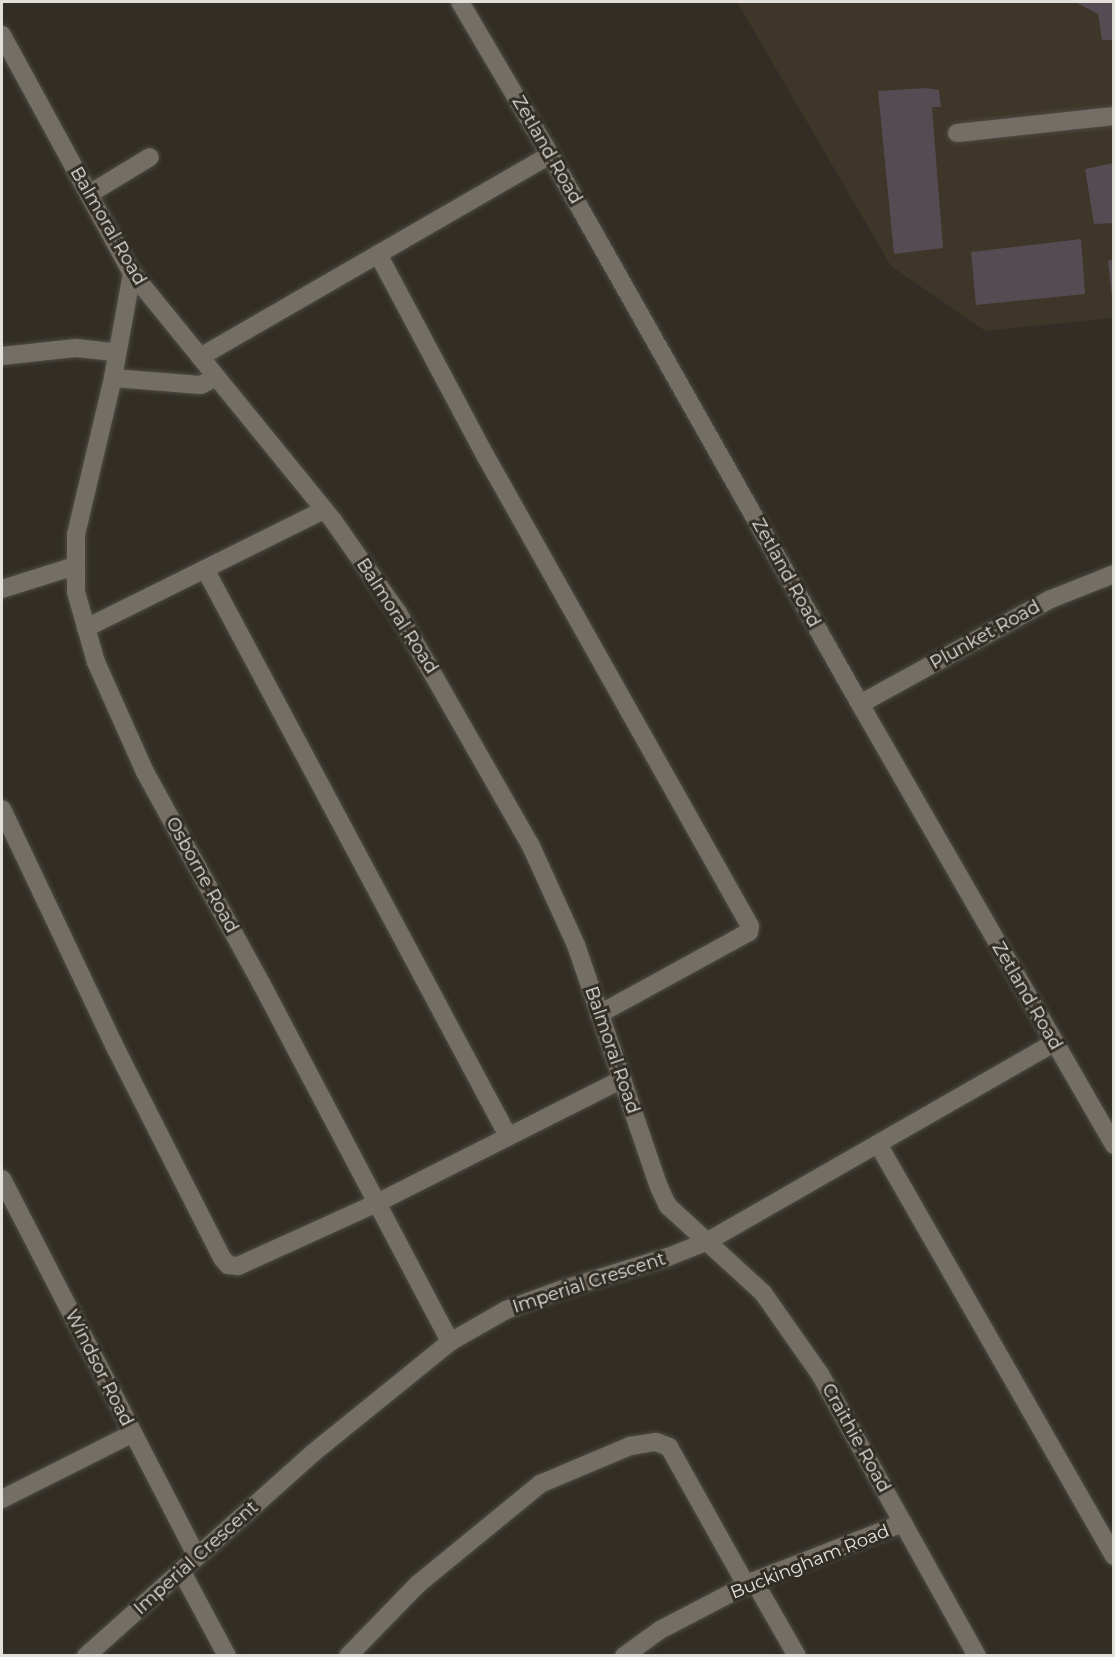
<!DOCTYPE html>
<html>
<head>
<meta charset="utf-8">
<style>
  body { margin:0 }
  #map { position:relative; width:1115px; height:1657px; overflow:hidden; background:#322e26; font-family:Montserrat,sans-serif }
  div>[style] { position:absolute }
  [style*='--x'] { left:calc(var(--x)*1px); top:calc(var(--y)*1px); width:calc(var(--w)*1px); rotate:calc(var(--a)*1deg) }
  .built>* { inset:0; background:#3e3629 }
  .building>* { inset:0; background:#544c52 }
  .roads { filter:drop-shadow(0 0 2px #4e4b44) drop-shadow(0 0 2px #4e4b44) }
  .minor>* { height:18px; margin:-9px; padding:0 9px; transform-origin:9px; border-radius:9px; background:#746f66 }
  span { translate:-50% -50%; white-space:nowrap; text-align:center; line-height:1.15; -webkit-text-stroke:6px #322e26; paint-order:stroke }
  .street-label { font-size:18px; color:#e3e0dc }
  .frame { position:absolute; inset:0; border:3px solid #e3e0dc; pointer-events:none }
</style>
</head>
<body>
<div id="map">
  <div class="built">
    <div style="clip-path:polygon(737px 2px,1113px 2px,1113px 318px,985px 331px,891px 266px)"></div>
  </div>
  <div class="building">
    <div style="clip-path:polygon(1075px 2px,1114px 2px,1114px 40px,1102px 40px,1098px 14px)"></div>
    <div style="clip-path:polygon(927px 88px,939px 90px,941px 107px,932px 107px,943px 248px,894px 254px,878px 91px)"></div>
    <div style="clip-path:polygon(1114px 163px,1114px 223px,1094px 224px,1085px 169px)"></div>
    <div style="clip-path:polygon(1081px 239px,1085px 294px,976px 305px,971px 252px)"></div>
    <div style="clip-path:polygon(1114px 259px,1114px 297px,1112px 297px,1108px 261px)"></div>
  </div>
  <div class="roads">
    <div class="minor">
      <div style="--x:460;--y:2;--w:178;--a:59.5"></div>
      <div style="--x:550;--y:155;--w:630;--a:60.55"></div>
      <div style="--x:860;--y:704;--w:509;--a:60.06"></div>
      <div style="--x:2;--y:35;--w:271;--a:61.4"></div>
      <div style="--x:132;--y:273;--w:321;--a:50.9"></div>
      <div style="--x:334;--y:522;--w:111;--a:54.9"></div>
      <div style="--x:398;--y:613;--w:266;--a:60.3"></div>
      <div style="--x:530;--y:844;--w:111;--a:65.5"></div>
      <div style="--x:576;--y:945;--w:256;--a:71.1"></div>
      <div style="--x:659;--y:1187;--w:21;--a:65"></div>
      <div style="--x:668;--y:1206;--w:129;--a:42.5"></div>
      <div style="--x:763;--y:1293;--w:99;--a:54.9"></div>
      <div style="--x:820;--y:1374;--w:323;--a:60.9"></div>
      <div style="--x:957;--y:133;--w:158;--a:-6.2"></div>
      <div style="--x:89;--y:194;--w:71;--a:-31.2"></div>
      <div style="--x:378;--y:254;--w:228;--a:62"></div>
      <div style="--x:485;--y:455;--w:540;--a:60.64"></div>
      <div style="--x:750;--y:926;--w:6;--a:99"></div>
      <div style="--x:749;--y:932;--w:171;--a:151.3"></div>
      <div style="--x:132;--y:273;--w:107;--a:100.3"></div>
      <div style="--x:113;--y:378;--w:161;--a:103.3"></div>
      <div style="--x:76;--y:535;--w:57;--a:90"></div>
      <div style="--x:76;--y:592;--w:73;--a:74.1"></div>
      <div style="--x:96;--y:662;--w:120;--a:66"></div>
      <div style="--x:145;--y:772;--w:241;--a:61.2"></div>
      <div style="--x:261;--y:983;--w:406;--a:62.2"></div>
      <div style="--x:2;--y:356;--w:74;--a:-6.2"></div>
      <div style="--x:76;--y:348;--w:39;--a:6"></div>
      <div style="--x:200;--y:357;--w:404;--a:-30"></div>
      <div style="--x:113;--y:378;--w:88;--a:4.5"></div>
      <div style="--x:201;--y:385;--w:17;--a:-28"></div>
      <div style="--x:205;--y:569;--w:643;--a:61.88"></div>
      <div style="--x:2;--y:589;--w:77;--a:-17.5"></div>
      <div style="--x:86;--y:628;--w:266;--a:-26.4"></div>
      <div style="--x:860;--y:704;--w:218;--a:-28.8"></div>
      <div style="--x:1051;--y:599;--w:68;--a:-21.6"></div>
      <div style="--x:2;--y:809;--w:266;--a:64.6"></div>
      <div style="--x:116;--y:1049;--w:234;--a:63.1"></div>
      <div style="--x:222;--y:1258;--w:9;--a:49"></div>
      <div style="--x:228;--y:1265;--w:10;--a:6"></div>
      <div style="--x:238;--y:1266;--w:153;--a:-24.4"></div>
      <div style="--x:377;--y:1203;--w:275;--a:-26.8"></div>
      <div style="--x:878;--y:1144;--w:475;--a:60.2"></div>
      <div style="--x:2;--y:1179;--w:425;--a:62.7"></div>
      <div style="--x:2;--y:1499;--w:147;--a:-26.7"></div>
      <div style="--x:182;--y:1572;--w:95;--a:61.8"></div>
      <div style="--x:754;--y:1581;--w:86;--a:60.2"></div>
      <div style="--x:86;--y:1656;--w:305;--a:-41.8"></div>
      <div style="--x:313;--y:1453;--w:176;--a:-39"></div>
      <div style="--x:450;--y:1342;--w:64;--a:-29.7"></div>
      <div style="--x:506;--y:1310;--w:58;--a:-20.3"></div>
      <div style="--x:560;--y:1290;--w:113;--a:-17"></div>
      <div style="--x:668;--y:1257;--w:43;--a:-21.8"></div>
      <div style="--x:708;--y:1241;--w:399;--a:-29.8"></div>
      <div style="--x:348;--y:1656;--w:100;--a:-45.8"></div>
      <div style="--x:418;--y:1584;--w:158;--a:-39.3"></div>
      <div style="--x:540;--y:1484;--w:98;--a:-22.9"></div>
      <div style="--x:630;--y:1446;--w:26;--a:-9"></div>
      <div style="--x:656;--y:1442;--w:14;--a:21"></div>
      <div style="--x:669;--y:1447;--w:158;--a:60.8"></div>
      <div style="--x:624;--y:1656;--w:44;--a:-35.8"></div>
      <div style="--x:660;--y:1630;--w:106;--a:-27.5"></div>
      <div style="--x:754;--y:1581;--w:160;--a:-21.3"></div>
    </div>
  </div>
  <div class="street-label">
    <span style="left:547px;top:150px;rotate:60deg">Zetland Road</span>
    <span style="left:108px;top:226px;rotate:60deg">Balmoral Road</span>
    <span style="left:786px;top:573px;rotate:61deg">Zetland Road</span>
    <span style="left:397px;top:616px;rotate:57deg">Balmoral Road</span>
    <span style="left:985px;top:635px;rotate:-29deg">Plunket Road</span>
    <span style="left:202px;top:875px;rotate:61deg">Osborne Road</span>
    <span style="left:1027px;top:996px;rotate:60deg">Zetland Road</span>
    <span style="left:612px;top:1050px;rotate:71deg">Balmoral Road</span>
    <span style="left:589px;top:1283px;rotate:-18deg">Imperial Crescent</span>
    <span style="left:99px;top:1368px;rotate:63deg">Windsor Road</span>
    <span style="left:856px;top:1438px;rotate:61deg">Craithie Road</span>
    <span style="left:196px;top:1558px;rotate:-42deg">Imperial Crescent</span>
    <span style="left:810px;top:1562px;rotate:-22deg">Buckingham Road</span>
  </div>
  <div class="frame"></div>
</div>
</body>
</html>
